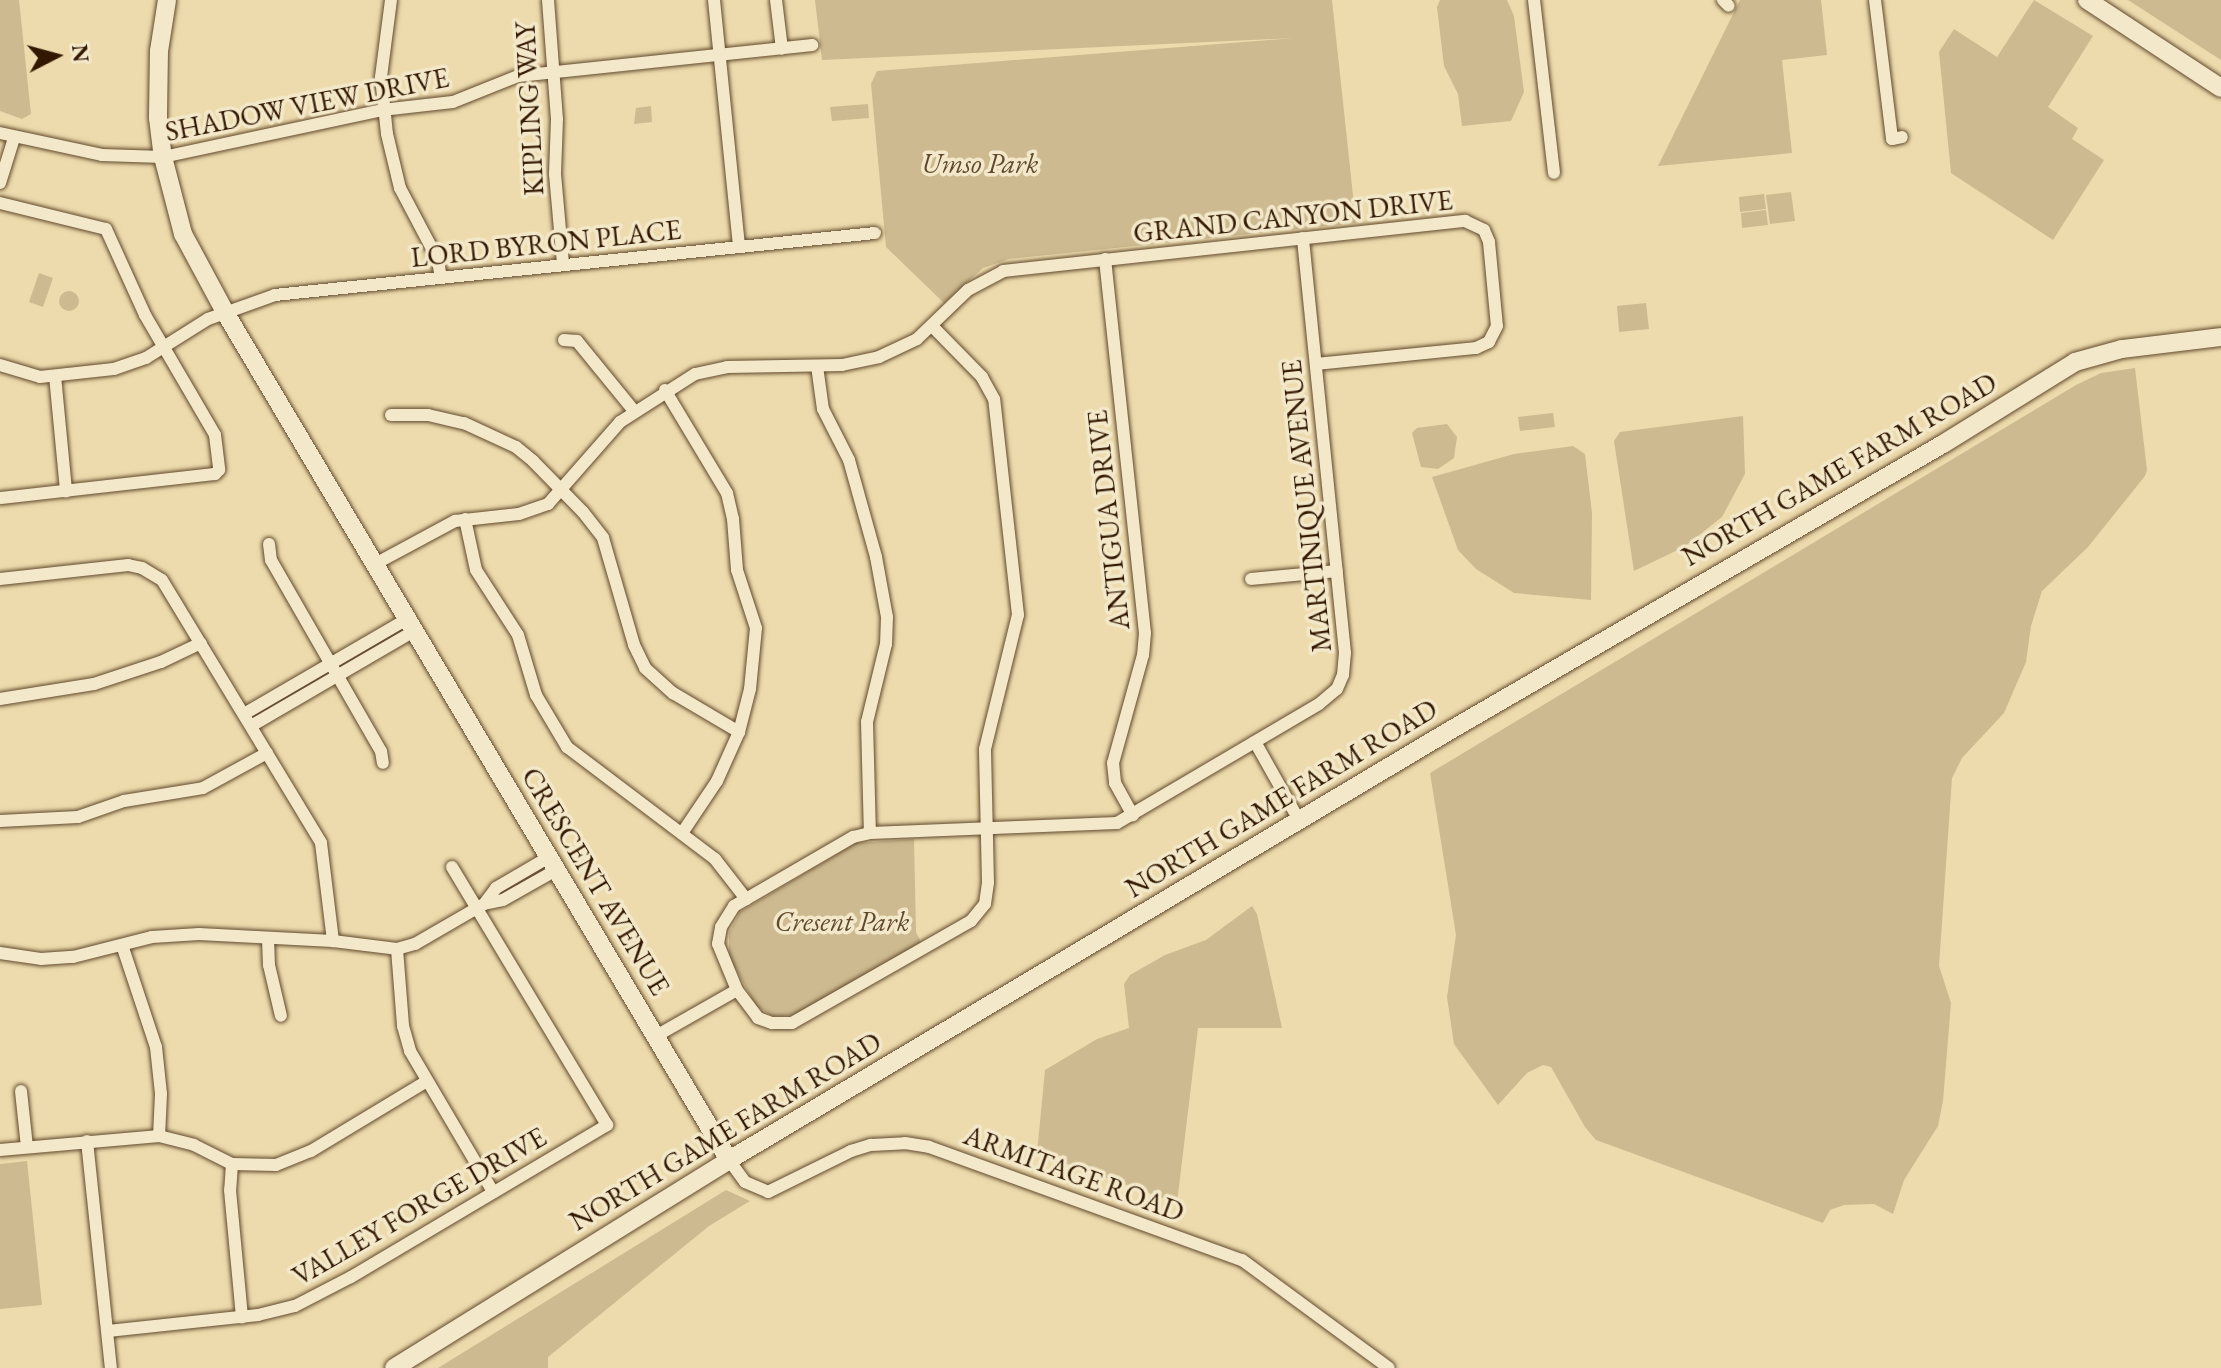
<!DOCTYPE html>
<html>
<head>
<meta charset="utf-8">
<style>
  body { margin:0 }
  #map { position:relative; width:2221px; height:1368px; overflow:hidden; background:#eddbad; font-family:"EB Garamond",serif }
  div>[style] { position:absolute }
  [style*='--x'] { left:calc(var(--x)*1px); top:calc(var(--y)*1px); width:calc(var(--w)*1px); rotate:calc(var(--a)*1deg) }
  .green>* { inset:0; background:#cdba90 }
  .round { border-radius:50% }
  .roads { filter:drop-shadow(0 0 2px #61492c) drop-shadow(0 0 2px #61492c) }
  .street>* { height:12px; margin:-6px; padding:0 6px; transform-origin:6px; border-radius:6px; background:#f3e8ca }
  .secondary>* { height:18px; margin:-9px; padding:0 9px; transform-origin:9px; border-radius:9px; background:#f3e8ca }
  span { translate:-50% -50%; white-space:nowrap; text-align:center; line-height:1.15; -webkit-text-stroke:7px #f3e8ca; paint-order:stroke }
  .street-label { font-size:28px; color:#321801 }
  .park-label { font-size:28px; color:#60492c; font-style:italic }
  .north { position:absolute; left:16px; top:16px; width:80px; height:80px; -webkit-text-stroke:6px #f3e8ca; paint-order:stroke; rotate:84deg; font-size:22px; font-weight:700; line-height:32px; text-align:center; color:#321801 }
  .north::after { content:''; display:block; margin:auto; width:28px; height:36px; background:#321801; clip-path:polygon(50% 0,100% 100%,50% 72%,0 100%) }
</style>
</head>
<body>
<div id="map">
  <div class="green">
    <div style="clip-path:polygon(0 0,19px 0,31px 114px,22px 119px,0 111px)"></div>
    <div style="clip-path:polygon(815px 0,1332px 0,1356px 223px,1009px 259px,983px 268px,944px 303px,886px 247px,871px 84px,877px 71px,1295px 38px,822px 60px)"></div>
    <div style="clip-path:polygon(1440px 0,1507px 0,1514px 16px,1524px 92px,1511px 121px,1462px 126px,1458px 94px,1444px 66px,1437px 7px)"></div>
    <div style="clip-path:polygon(1740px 0,1821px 0,1827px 55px,1782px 60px,1792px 153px,1658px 166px)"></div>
    <div style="clip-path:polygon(2034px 0,2093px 36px,2048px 107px,2078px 128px,2072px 139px,2104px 160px,2053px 240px,1951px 173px,1939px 52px,1954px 29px,1997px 57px)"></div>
    <div style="clip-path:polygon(2128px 0,2221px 0,2221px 60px)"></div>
    <div style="clip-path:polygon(868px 104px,869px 118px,832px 121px,830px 107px)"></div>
    <div style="clip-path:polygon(651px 106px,652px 122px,634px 124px,636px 108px)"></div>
    <div style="clip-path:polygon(1791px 192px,1795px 221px,1770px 224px,1766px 195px)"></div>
    <div style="clip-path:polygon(1764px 194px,1766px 209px,1740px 212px,1739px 197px)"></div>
    <div style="clip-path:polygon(1766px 210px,1768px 225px,1742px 228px,1741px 213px)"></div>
    <div style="clip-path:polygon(39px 273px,53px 278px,43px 307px,29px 302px)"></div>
    <div class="round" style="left:59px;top:291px;width:20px;height:20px"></div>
    <div style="clip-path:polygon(1646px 303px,1649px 329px,1619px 332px,1617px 306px)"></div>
    <div style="clip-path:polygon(2135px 368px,2147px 470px,2145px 476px,2088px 547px,2042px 591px,2031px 626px,2026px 662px,2004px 713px,1962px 758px,1952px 778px,1939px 966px,1951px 1003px,1943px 1101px,1938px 1126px,1904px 1180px,1893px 1214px,1874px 1204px,1844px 1205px,1830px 1210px,1823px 1223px,1596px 1140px,1585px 1127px,1551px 1067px,1543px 1065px,1527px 1073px,1498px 1105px,1454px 1044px,1447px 997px,1456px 935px,1430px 773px,2076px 385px,2101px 373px)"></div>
    <div style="clip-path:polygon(1553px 413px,1555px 427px,1520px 431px,1518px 417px)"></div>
    <div style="clip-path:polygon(1743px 416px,1745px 474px,1722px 517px,1684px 547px,1634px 571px,1614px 441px,1620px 432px)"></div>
    <div style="clip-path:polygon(1447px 424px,1457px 437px,1454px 458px,1438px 469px,1421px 467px,1412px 433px,1417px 428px)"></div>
    <div style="clip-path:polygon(1573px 446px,1585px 454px,1592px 513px,1591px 600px,1514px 593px,1476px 569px,1458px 550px,1432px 477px,1514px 454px)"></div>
    <div style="clip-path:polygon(914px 839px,916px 932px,922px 944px,797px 1015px,773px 1016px,756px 1006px,729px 956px,729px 933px,740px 912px,856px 843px)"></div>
    <div style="clip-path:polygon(1252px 906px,1257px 914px,1282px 1028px,1198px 1028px,1177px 1203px,1037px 1153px,1045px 1070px,1097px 1039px,1129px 1028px,1124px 984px,1130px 975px,1165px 955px,1206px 940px)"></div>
    <div style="clip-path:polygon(27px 1161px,42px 1305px,0 1309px,0 1164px)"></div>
    <div style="clip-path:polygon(726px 1190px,750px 1201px,709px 1226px,548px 1357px,548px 1368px,438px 1368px)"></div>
  </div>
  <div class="roads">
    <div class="street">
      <div style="--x:391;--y:0;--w:78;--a:97.4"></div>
      <div style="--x:381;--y:77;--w:57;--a:84"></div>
      <div style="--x:387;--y:134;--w:56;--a:76.5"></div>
      <div style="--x:400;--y:188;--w:81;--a:62.2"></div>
      <div style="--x:438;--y:260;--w:18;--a:81"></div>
      <div style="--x:548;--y:0;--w:119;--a:85.7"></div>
      <div style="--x:557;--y:119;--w:55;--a:92.1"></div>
      <div style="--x:555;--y:174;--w:90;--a:84.9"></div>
      <div style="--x:714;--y:0;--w:248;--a:84.2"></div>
      <div style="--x:776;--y:0;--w:49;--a:83"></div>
      <div style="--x:1534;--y:0;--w:174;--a:83.4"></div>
      <div style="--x:1723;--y:0;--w:8;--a:45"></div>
      <div style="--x:1875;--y:0;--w:140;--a:83"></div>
      <div style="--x:1892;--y:139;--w:10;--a:-11"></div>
      <div style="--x:0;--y:133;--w:104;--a:12.2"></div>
      <div style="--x:102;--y:155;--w:61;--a:1.9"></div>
      <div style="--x:163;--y:157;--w:224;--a:-12.1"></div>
      <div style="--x:382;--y:110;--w:71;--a:-6.4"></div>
      <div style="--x:453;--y:102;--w:70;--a:-21.8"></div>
      <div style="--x:518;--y:76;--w:296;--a:-6"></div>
      <div style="--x:0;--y:183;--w:47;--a:-72.7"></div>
      <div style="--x:0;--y:203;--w:109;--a:13.8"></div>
      <div style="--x:106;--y:229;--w:94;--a:65.6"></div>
      <div style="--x:145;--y:315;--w:139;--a:59.7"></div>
      <div style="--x:215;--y:435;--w:35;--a:83"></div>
      <div style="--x:219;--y:470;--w:6;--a:135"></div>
      <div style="--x:215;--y:474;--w:216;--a:173.6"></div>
      <div style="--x:1105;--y:259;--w:376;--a:83.9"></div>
      <div style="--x:1145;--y:633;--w:22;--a:95"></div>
      <div style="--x:1143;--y:655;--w:112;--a:105.5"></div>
      <div style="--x:1113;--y:763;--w:20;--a:84"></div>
      <div style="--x:1115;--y:783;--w:37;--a:61"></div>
      <div style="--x:564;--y:340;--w:13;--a:4"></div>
      <div style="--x:577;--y:341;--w:90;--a:50.8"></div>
      <div style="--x:0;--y:365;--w:42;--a:16.7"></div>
      <div style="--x:40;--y:377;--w:74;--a:-6.2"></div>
      <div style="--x:114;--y:369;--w:34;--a:-19"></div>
      <div style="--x:146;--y:358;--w:73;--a:-32.2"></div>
      <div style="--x:208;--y:319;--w:71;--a:-19.7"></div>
      <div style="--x:275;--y:295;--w:603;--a:-5.9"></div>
      <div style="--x:817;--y:366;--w:43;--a:82.1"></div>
      <div style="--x:823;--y:409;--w:57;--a:63"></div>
      <div style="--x:849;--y:460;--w:101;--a:74.4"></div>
      <div style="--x:876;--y:557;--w:61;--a:79.6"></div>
      <div style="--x:887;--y:617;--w:27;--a:92"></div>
      <div style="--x:886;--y:644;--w:80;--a:103.7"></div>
      <div style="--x:867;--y:722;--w:111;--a:88.5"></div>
      <div style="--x:55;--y:376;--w:116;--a:84.5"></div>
      <div style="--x:665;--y:390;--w:120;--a:59"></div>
      <div style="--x:727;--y:493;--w:27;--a:77"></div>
      <div style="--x:733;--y:519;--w:51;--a:85.5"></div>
      <div style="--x:737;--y:570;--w:61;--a:71.9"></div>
      <div style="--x:756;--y:628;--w:61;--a:95.6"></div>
      <div style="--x:750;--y:689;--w:44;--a:104.3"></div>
      <div style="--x:739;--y:732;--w:54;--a:114.2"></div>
      <div style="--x:717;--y:781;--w:63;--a:123.9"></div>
      <div style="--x:391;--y:415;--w:37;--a:0"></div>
      <div style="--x:428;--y:415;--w:37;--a:13"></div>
      <div style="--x:464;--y:423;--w:57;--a:24.8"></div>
      <div style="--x:516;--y:447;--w:22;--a:39"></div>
      <div style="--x:533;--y:461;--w:71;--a:45.6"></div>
      <div style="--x:583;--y:512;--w:33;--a:52"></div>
      <div style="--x:603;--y:538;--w:111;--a:73.8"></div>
      <div style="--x:634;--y:645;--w:25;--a:64"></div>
      <div style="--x:645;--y:668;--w:38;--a:42"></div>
      <div style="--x:673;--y:693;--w:77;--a:30.6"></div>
      <div style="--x:465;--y:519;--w:52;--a:77.8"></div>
      <div style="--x:476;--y:570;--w:77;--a:57.1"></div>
      <div style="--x:518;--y:635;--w:63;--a:73.3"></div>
      <div style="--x:536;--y:695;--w:61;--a:59.2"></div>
      <div style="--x:567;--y:747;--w:186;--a:37.1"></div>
      <div style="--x:715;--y:859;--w:51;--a:52.2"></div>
      <div style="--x:269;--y:544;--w:16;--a:83"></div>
      <div style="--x:271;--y:560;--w:220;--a:60.1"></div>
      <div style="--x:381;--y:751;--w:12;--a:81"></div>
      <div style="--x:375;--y:564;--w:91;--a:-28.3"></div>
      <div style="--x:455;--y:521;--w:64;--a:-6.2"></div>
      <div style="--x:519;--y:514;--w:31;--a:-19"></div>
      <div style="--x:548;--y:504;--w:109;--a:-48.7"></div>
      <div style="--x:620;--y:422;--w:89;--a:-32.6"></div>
      <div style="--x:695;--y:374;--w:33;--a:-12"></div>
      <div style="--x:727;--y:367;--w:115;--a:-1"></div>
      <div style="--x:842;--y:365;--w:38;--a:-12"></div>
      <div style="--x:879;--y:357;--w:42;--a:-25.3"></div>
      <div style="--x:917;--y:339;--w:71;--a:-43.9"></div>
      <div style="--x:968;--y:290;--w:40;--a:-28"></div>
      <div style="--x:1003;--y:271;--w:465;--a:-6.2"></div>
      <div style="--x:1465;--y:221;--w:21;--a:25"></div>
      <div style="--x:1484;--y:230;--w:13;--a:67"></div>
      <div style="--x:1489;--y:242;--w:84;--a:84.6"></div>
      <div style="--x:1497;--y:326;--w:18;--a:117"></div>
      <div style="--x:1489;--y:342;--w:14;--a:155"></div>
      <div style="--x:1476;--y:348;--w:160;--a:174.3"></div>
      <div style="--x:0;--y:579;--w:129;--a:-6.2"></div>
      <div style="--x:128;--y:565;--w:14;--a:12"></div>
      <div style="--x:142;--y:568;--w:23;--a:31"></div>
      <div style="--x:162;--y:580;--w:307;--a:58.8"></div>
      <div style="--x:321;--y:843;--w:99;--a:83"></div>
      <div style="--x:1251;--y:579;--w:86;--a:-5.3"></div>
      <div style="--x:0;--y:699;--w:95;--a:-9.1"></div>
      <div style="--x:94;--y:684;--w:71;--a:-18.2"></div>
      <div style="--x:161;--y:662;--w:44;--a:-25.4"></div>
      <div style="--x:244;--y:714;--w:189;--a:-30.2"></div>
      <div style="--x:251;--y:726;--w:189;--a:-30.2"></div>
      <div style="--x:1255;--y:742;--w:90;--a:60.6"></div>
      <div style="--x:0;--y:821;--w:78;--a:-2.9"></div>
      <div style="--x:78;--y:817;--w:49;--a:-19.2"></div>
      <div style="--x:124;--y:801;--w:80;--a:-9.3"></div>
      <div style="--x:203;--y:788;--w:73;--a:-28.7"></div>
      <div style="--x:484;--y:904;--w:20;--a:-53"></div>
      <div style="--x:496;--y:888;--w:61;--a:-30.3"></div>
      <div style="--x:268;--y:938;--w:27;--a:88"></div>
      <div style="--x:269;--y:965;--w:52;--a:76.8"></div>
      <div style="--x:122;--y:945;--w:108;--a:71.6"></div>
      <div style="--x:156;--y:1047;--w:47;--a:83.9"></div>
      <div style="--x:161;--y:1094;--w:42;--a:92.7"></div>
      <div style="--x:397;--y:949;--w:77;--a:85.5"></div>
      <div style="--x:403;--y:1026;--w:26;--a:74"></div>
      <div style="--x:410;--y:1051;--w:164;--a:59.5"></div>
      <div style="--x:0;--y:953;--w:41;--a:8.3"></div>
      <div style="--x:41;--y:959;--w:32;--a:-4"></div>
      <div style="--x:73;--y:957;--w:81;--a:-14.2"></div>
      <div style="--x:152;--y:937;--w:47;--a:-3.7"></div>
      <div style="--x:199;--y:934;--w:134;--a:3"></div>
      <div style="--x:333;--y:941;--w:64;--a:7.1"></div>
      <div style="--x:397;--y:949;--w:19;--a:-16"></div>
      <div style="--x:415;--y:944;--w:80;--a:-30.1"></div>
      <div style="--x:484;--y:904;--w:19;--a:-12"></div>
      <div style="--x:503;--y:900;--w:61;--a:-29.5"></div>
      <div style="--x:737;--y:990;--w:35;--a:53"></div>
      <div style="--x:758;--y:1018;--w:15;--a:20"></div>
      <div style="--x:772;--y:1023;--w:20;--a:0"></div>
      <div style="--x:792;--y:1023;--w:206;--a:-29.7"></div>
      <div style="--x:971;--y:921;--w:22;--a:-51"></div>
      <div style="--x:985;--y:904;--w:21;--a:-82"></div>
      <div style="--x:988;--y:883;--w:134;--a:-91.3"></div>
      <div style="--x:985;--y:749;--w:138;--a:-76.2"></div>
      <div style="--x:1018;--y:615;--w:217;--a:-96.3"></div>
      <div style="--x:994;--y:399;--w:25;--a:-119"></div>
      <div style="--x:982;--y:377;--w:71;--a:-134.4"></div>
      <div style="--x:656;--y:1036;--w:93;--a:-29.6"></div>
      <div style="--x:737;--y:990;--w:50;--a:-112.4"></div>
      <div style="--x:718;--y:944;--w:17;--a:-80"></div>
      <div style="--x:721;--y:927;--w:25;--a:-58"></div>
      <div style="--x:734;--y:906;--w:138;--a:-30.1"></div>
      <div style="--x:853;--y:837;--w:17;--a:-13"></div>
      <div style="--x:870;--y:833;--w:247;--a:-2.3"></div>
      <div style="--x:1117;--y:823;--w:234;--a:-30.5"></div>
      <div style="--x:1319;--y:704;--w:23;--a:-40"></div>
      <div style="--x:1337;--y:689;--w:15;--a:-67"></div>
      <div style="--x:1343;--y:675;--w:22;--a:-85"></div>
      <div style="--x:1345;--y:653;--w:417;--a:-95.8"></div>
      <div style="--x:21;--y:1091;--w:56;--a:83.9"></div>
      <div style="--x:87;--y:1141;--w:228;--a:84"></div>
      <div style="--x:0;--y:1150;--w:160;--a:-5"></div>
      <div style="--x:159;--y:1136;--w:36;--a:14"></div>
      <div style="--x:194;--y:1145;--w:42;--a:26.6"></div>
      <div style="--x:232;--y:1164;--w:44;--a:1.3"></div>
      <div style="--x:276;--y:1165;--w:38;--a:-22"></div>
      <div style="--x:311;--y:1151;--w:135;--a:-31.1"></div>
      <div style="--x:729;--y:1160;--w:27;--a:54"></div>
      <div style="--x:745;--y:1182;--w:25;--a:23"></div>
      <div style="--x:768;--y:1192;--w:93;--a:-26.3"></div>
      <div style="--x:851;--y:1151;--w:21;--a:-17"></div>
      <div style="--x:871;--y:1145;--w:34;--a:-3"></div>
      <div style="--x:905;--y:1143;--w:24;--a:9"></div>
      <div style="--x:929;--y:1147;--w:333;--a:19.9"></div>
      <div style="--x:1242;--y:1260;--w:182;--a:36.3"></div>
      <div style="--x:232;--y:1164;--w:26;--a:94"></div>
      <div style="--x:230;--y:1190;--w:128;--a:84.6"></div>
      <div style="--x:108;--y:1331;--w:151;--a:-6.1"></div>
      <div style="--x:258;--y:1315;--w:38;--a:-14"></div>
      <div style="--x:295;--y:1306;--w:63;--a:-27.4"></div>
      <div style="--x:351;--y:1277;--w:298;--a:-30.7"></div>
      <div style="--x:607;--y:1125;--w:301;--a:-121"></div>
    </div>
    <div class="secondary">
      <div style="--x:167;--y:0;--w:52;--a:98.9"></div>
      <div style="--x:159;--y:51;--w:67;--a:90.9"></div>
      <div style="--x:158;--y:118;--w:39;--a:83"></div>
      <div style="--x:163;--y:157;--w:80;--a:75.4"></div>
      <div style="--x:183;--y:234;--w:91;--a:61.7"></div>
      <div style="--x:226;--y:314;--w:984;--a:59.27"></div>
      <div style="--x:2087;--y:0;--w:160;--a:33.3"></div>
      <div style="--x:394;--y:1368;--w:394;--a:-31.8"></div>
      <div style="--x:729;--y:1160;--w:838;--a:-30.79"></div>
      <div style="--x:1449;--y:731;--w:571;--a:-30.16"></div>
      <div style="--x:1943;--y:444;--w:155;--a:-31.8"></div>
      <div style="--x:2075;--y:362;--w:49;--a:-15.5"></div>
      <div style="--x:2122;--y:349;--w:100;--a:-6.9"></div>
    </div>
  </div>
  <div class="street-label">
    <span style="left:307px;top:104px;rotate:-11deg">SHADOW VIEW DRIVE</span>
    <span style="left:529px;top:109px;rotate:-93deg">KIPLING WAY</span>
    <span style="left:1293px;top:216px;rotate:-6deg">GRAND CANYON DRIVE</span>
    <span style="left:546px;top:243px;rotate:-6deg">LORD BYRON PLACE</span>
    <span style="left:1839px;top:469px;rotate:-30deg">NORTH GAME FARM ROAD</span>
    <span style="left:1306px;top:506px;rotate:-96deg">MARTINIQUE AVENUE</span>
    <span style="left:1108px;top:520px;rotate:-96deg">ANTIGUA DRIVE</span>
    <span style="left:1281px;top:798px;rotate:-31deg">NORTH GAME FARM ROAD</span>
    <span style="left:596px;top:881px;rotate:59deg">CRESCENT AVENUE</span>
    <span style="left:725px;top:1131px;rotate:-31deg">NORTH GAME FARM ROAD</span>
    <span style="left:1074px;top:1173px;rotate:20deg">ARMITAGE ROAD</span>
    <span style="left:419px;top:1206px;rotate:-30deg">VALLEY FORGE DRIVE</span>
  </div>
  <div class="park-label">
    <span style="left:980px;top:163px">Umso Park</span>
    <span style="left:842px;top:921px">Cresent Park</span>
  </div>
  <div class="north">N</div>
</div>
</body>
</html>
